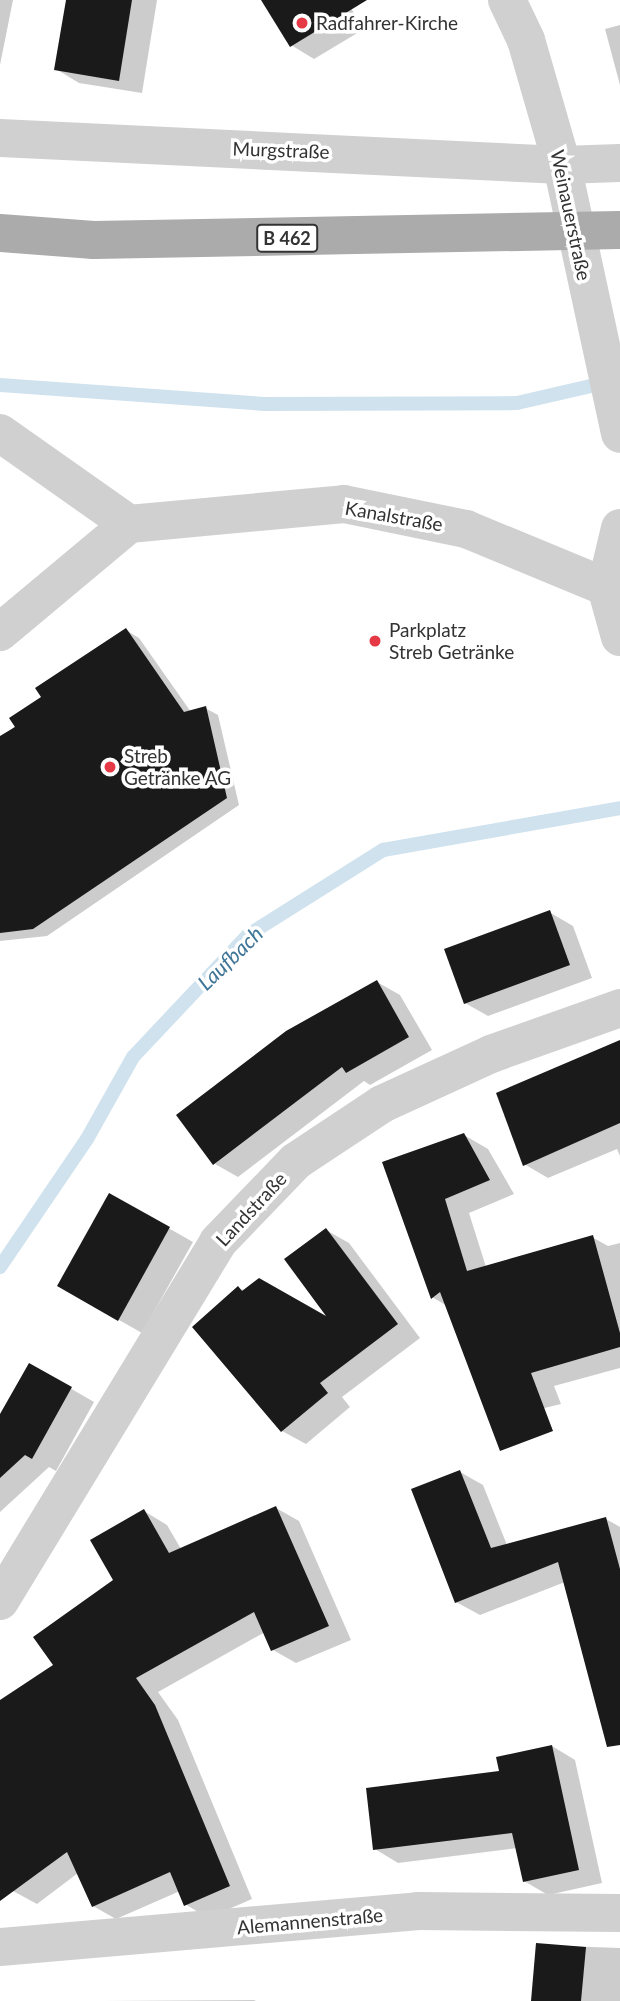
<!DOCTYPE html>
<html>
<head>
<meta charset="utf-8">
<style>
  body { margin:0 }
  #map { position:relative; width:620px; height:2001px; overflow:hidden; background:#fff; font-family:Lato,sans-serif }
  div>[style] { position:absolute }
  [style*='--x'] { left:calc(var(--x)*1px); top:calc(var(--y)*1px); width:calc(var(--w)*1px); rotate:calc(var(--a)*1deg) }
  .shadow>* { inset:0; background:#0003 }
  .stream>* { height:14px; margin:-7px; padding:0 7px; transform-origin:7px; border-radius:7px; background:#cfe2ee }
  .building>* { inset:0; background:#1a1a1a }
  .minor>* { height:38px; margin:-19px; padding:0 19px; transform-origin:19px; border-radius:19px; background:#d0d0d0 }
  .major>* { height:38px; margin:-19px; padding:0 19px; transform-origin:19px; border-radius:19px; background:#ababab }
  .dots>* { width:19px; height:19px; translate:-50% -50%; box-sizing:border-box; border:4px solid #fff; border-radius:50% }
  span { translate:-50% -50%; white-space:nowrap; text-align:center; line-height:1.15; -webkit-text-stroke:7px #fff; paint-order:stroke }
  .shield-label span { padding:2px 5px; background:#fff; border:2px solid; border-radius:5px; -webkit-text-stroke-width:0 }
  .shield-label { font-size:18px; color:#333; font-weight:700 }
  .poi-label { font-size:19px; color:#333 }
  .left { translate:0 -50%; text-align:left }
  .street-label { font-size:19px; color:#333 }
  .water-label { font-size:21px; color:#3f7597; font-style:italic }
</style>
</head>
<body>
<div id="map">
  <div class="shadow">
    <div style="clip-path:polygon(0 0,13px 0,0 65px)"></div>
    <div style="clip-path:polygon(68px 0,157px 0,142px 93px,79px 83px,56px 69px)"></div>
    <div style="clip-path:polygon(263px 0,346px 0,364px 29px,314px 59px,291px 45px)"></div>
    <div style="clip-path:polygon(620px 25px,620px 85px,605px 29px)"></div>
    <div style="clip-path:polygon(126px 630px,139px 638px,191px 712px,205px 708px,218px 715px,239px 805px,47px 936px,0 941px,0 739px)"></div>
    <div style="clip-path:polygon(549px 912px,573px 926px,592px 978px,488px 1016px,465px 1003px)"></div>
    <div style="clip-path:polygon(377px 982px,400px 995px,432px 1050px,370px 1085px,364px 1081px,238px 1177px,215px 1164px)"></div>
    <div style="clip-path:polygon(620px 1043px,620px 1156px,617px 1149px,548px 1178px,524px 1164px)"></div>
    <div style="clip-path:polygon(464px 1135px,488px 1149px,514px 1194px,469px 1213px,486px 1267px,592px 1237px,608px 1246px,620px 1243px,620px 1368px,554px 1386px,561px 1404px,508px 1417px,447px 1306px,432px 1297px,384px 1164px)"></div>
    <div style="clip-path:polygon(110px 1195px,193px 1242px,142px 1333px,59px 1286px)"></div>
    <div style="clip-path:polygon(326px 1230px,349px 1243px,420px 1338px,342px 1397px,350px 1407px,306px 1444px,282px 1431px,195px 1327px,238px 1288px,332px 1321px)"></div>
    <div style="clip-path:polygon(30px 1365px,94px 1402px,56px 1471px,49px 1467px,0 1512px,0 1418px)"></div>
    <div style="clip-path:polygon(460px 1472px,483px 1485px,507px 1545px,606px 1519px,620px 1527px,620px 1701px,565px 1582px,480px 1615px,456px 1602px)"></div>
    <div style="clip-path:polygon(276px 1508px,299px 1521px,351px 1640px,296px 1663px,273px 1650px,265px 1632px,158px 1692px,178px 1720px,252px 1899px,208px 1918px,185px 1904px,180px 1891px,116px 1919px,93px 1906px,78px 1873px,37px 1904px,13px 1891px,0 1873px,0 1702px,55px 1665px,115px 1581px,144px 1511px,167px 1525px,181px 1549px)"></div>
    <div style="clip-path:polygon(552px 1746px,575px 1760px,602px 1883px,548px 1895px,524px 1881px,517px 1848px,398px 1863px,375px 1849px)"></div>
    <div style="clip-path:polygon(537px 1945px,620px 1948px,620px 2001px,533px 2001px)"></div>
    <div style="clip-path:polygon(254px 2000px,256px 2001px,103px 2001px)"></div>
  </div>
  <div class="stream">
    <div style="--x:0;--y:385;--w:265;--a:4.1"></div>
    <div style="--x:264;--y:404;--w:253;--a:-0.2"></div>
    <div style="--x:517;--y:403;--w:93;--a:-13"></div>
    <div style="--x:0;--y:1267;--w:155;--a:-55.8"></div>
    <div style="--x:87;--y:1139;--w:94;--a:-60.7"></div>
    <div style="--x:133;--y:1057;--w:168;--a:-46.7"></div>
    <div style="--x:248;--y:935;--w:160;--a:-32.2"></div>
    <div style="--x:383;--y:850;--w:241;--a:-10"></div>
  </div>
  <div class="building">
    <div style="clip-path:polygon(66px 0,132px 0,119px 81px,54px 70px)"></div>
    <div style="clip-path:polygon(261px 0,367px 0,290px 47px)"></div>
    <div style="clip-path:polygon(126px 628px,184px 712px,206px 706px,227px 798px,33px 929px,0 933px,0 736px,15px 727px,9px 718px,41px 697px,35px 688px)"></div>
    <div style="clip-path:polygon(550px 910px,570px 965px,464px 1004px,444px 949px)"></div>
    <div style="clip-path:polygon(377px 980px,409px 1037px,346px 1073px,342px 1067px,213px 1165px,176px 1115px,286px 1031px)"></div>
    <div style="clip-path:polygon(620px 1040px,620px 1123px,523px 1166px,496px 1093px)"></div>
    <div style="clip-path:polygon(464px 1133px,490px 1180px,445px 1199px,467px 1271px,593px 1235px,620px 1333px,620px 1347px,531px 1373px,553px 1431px,500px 1451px,440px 1292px,431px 1299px,382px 1162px)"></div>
    <div style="clip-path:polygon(109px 1193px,170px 1227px,118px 1321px,57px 1286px)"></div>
    <div style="clip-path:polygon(326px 1228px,398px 1324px,320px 1383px,328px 1393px,281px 1432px,192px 1327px,238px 1286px,242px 1291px,259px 1278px,326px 1316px,284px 1259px)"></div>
    <div style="clip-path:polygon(29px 1363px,72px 1387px,32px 1459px,25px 1455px,0 1478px,0 1414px)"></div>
    <div style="clip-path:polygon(460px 1470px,491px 1548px,606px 1517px,620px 1569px,620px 1745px,607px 1747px,558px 1562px,455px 1603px,411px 1489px)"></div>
    <div style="clip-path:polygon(276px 1506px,329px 1626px,271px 1651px,254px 1612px,136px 1678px,155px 1705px,230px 1886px,184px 1906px,170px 1872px,92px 1907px,67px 1852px,0 1901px,0 1700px,53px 1665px,33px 1637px,113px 1580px,90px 1540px,144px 1509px,169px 1553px)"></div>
    <div style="clip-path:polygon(552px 1745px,579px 1870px,523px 1882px,512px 1833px,373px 1850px,366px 1788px,499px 1771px,496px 1757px)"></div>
    <div style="clip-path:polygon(536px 1943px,586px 1947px,581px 2001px,531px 2001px)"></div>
  </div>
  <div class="minor">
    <div style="--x:507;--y:0;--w:44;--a:64.6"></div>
    <div style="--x:526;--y:40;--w:130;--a:73.9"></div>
    <div style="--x:562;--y:165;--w:275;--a:77.8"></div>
    <div style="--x:0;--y:138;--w:563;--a:2.75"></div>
    <div style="--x:562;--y:165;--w:58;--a:-2"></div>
    <div style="--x:0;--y:433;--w:158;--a:35.2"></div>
    <div style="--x:620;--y:528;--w:61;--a:103.3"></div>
    <div style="--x:606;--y:587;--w:52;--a:74.4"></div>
    <div style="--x:0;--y:632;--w:168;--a:-39.9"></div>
    <div style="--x:129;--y:524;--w:216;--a:-5.3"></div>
    <div style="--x:344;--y:504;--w:125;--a:11.6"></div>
    <div style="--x:466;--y:529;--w:152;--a:22.5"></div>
    <div style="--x:0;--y:1601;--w:420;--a:-58.7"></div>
    <div style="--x:218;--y:1242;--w:112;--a:-46.1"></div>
    <div style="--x:296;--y:1161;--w:103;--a:-33.5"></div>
    <div style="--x:382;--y:1104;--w:120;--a:-24.6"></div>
    <div style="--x:491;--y:1054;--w:137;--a:-19.6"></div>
    <div style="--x:0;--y:1947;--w:420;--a:-4.9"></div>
    <div style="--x:418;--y:1911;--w:202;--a:0.6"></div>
  </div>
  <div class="major">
    <div style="--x:0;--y:233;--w:94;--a:4.3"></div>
    <div style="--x:94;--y:240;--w:526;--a:-1.09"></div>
  </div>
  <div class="dots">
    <div style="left:302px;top:23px;background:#e63946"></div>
    <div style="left:375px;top:641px;background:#e63946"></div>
    <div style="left:110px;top:767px;background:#e63946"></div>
  </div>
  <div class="shield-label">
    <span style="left:287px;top:238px">B 462</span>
  </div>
  <div class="poi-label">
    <span class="left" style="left:316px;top:23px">Radfahrer-Kirche</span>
    <span class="left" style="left:389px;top:641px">Parkplatz<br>Streb Getränke</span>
    <span class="left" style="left:124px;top:767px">Streb<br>Getränke AG</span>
  </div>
  <div class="street-label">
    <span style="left:281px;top:150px;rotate:2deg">Murgstraße</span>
    <span style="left:571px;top:215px;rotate:78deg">Weinauerstraße</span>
    <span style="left:394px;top:516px;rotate:10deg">Kanalstraße</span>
    <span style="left:251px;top:1209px;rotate:-47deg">Landstraße</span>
    <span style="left:310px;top:1921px;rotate:-5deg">Alemannenstraße</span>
  </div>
  <div class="water-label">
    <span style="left:230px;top:958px;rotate:-44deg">Laufbach</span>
  </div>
</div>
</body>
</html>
